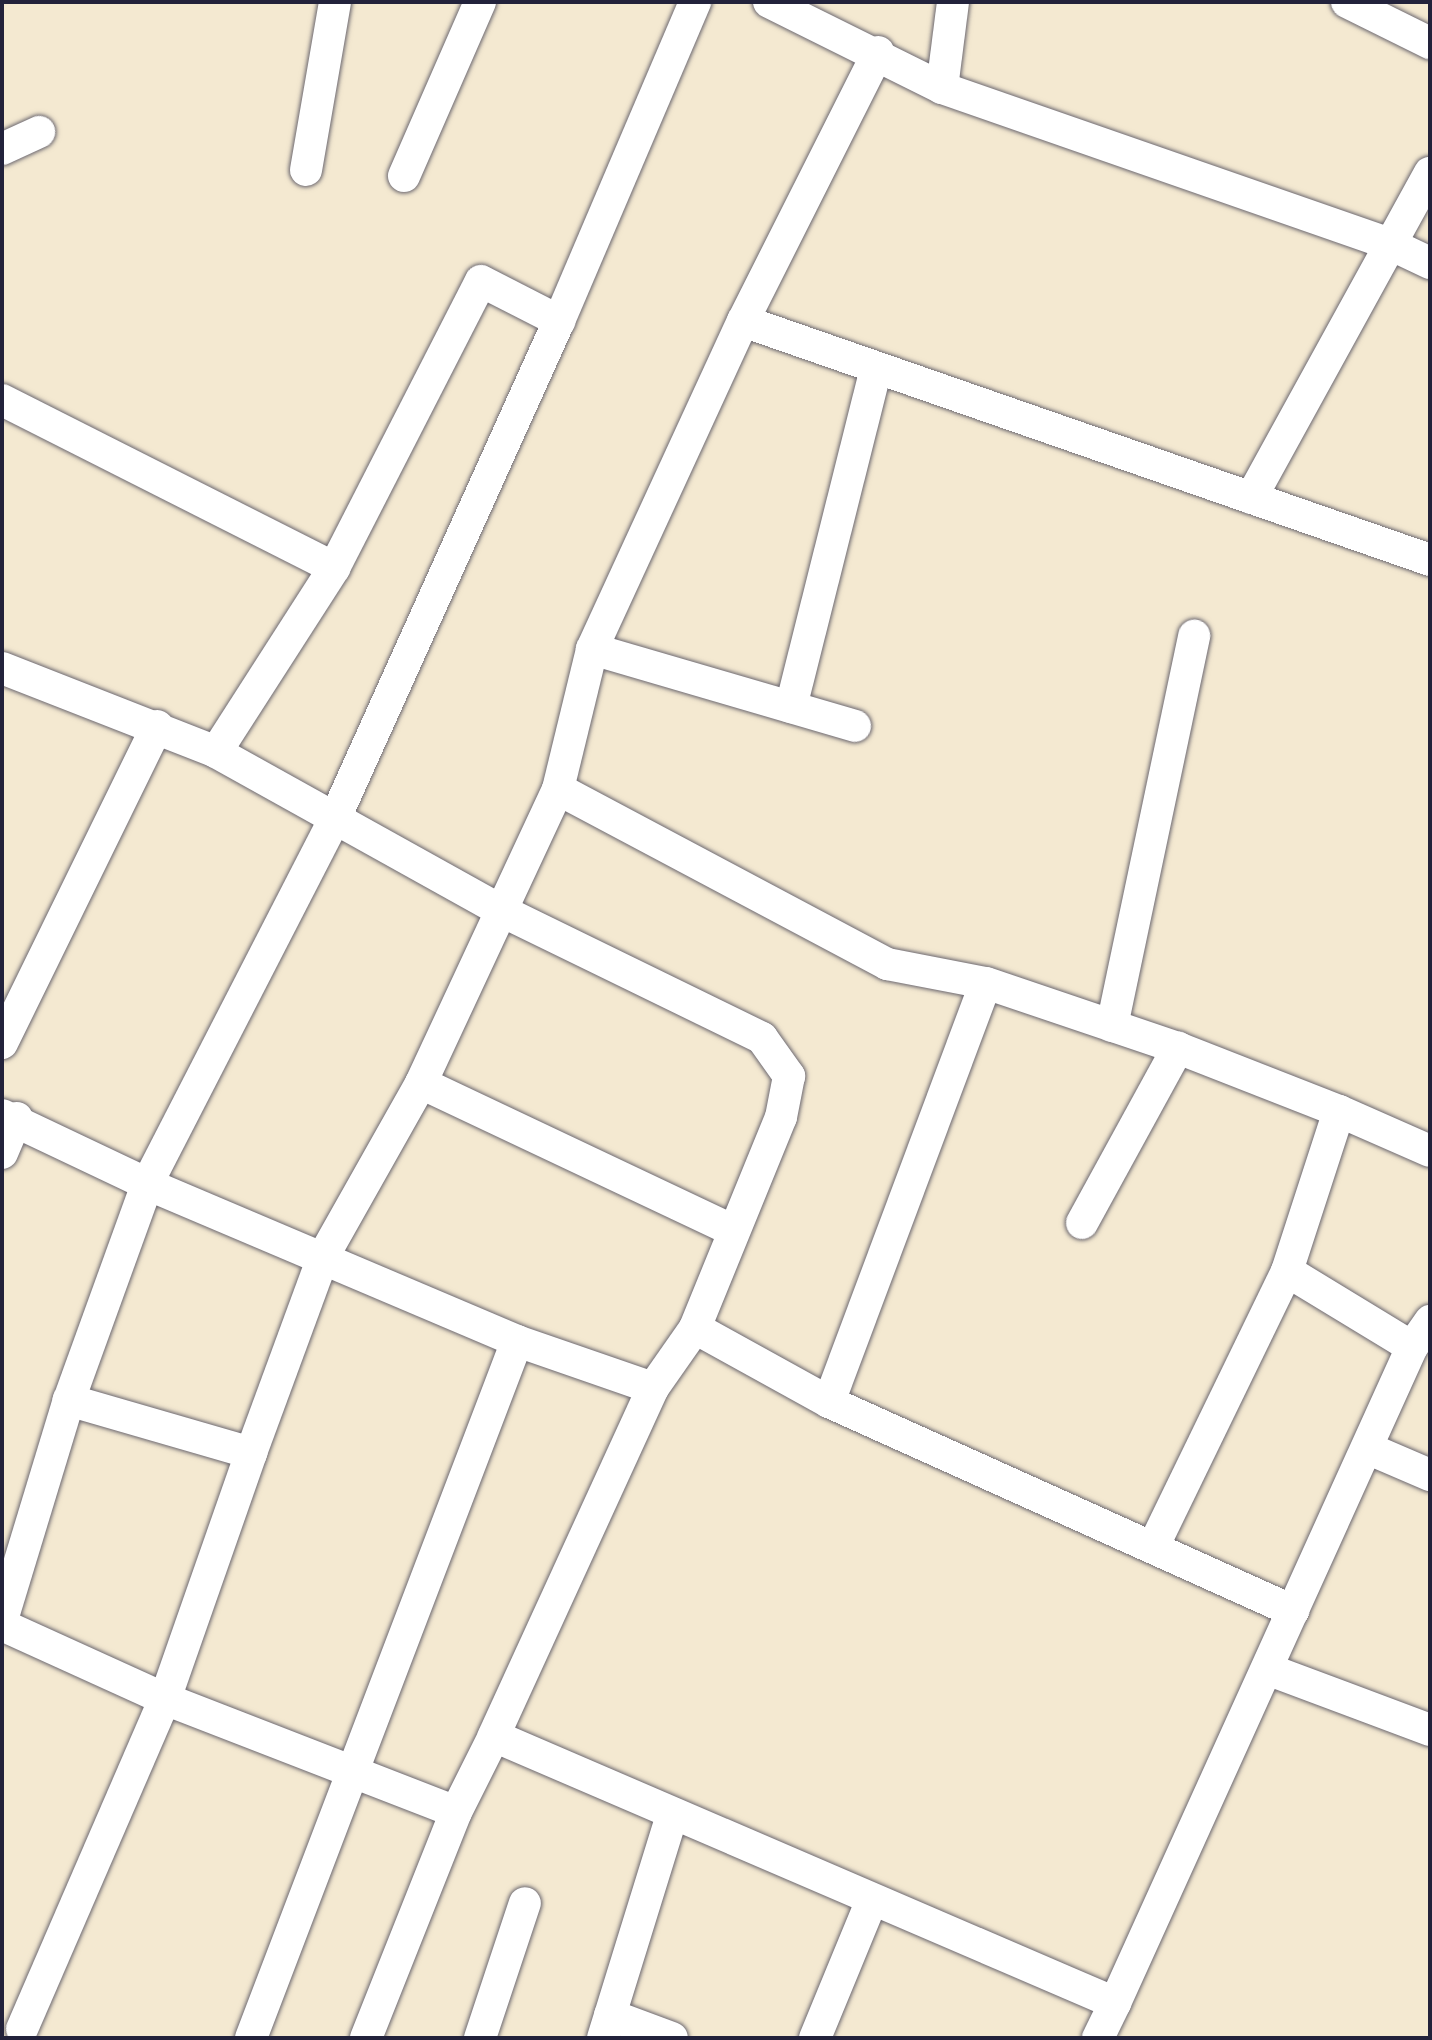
<!DOCTYPE html>
<html>
<head>
<meta charset="utf-8">
<style>
  body { margin:0 }
  #map { position:relative; width:1432px; height:2040px; overflow:hidden; background:#f4e9d1; font-family:Sriracha,sans-serif }
  div>[style] { position:absolute }
  [style*='--x'] { left:calc(var(--x)*1px); top:calc(var(--y)*1px); width:calc(var(--w)*1px); rotate:calc(var(--a)*1deg) }
  .roads { filter:drop-shadow(0 0 2px #6c6870) drop-shadow(0 0 2px #6c6870) }
  .street>* { height:32px; margin:-16px; padding:0 16px; transform-origin:16px; border-radius:16px; background:#fff }
  span { translate:-50% -50%; white-space:nowrap; text-align:center; line-height:1.15; -webkit-text-stroke:6px #fbf7ec; paint-order:stroke }
  .frame { position:absolute; inset:0; border:4px solid #22223b; pointer-events:none }
</style>
</head>
<body>
<div id="map">
  <div class="roads">
    <div class="street">
      <div style="--x:769;--y:2;--w:193;--a:26.4"></div>
      <div style="--x:942;--y:88;--w:477;--a:19.2"></div>
      <div style="--x:1392;--y:245;--w:42;--a:25.3"></div>
      <div style="--x:1347;--y:2;--w:93;--a:26.3"></div>
      <div style="--x:942;--y:88;--w:87;--a:-82.7"></div>
      <div style="--x:2;--y:149;--w:41;--a:-24.7"></div>
      <div style="--x:306;--y:170;--w:170;--a:-80.2"></div>
      <div style="--x:404;--y:176;--w:190;--a:-66.4"></div>
      <div style="--x:743;--y:321;--w:301;--a:-63.3"></div>
      <div style="--x:2;--y:400;--w:372;--a:26.8"></div>
      <div style="--x:1251;--y:498;--w:371;--a:-61.2"></div>
      <div style="--x:592;--y:649;--w:274;--a:16.3"></div>
      <div style="--x:2;--y:668;--w:230;--a:21.4"></div>
      <div style="--x:216;--y:752;--w:329;--a:29.1"></div>
      <div style="--x:504;--y:912;--w:287;--a:26"></div>
      <div style="--x:762;--y:1038;--w:47;--a:54.6"></div>
      <div style="--x:789;--y:1076;--w:42;--a:101"></div>
      <div style="--x:781;--y:1117;--w:228;--a:112.2"></div>
      <div style="--x:695;--y:1328;--w:73;--a:125"></div>
      <div style="--x:653;--y:1388;--w:383;--a:114.6"></div>
      <div style="--x:791;--y:707;--w:349;--a:-75.9"></div>
      <div style="--x:216;--y:752;--w:219;--a:-57.3"></div>
      <div style="--x:334;--y:568;--w:322;--a:-62.9"></div>
      <div style="--x:481;--y:281;--w:88;--a:27.1"></div>
      <div style="--x:558;--y:789;--w:373;--a:28"></div>
      <div style="--x:887;--y:964;--w:101;--a:10.9"></div>
      <div style="--x:986;--y:983;--w:203;--a:18.7"></div>
      <div style="--x:1178;--y:1048;--w:173;--a:21.4"></div>
      <div style="--x:1339;--y:1111;--w:168;--a:108"></div>
      <div style="--x:1287;--y:1271;--w:146;--a:31.3"></div>
      <div style="--x:1412;--y:1347;--w:720;--a:114.36"></div>
      <div style="--x:1112;--y:1026;--w:399;--a:-78.1"></div>
      <div style="--x:2;--y:1043;--w:353;--a:-63.9"></div>
      <div style="--x:421;--y:1083;--w:324;--a:-65"></div>
      <div style="--x:558;--y:789;--w:144;--a:-76.3"></div>
      <div style="--x:592;--y:649;--w:361;--a:-65.3"></div>
      <div style="--x:743;--y:321;--w:727;--a:19.18"></div>
      <div style="--x:1339;--y:1111;--w:99;--a:23.7"></div>
      <div style="--x:2;--y:1115;--w:161;--a:25.4"></div>
      <div style="--x:147;--y:1184;--w:402;--a:23"></div>
      <div style="--x:517;--y:1341;--w:144;--a:19.1"></div>
      <div style="--x:2;--y:1153;--w:38;--a:-67"></div>
      <div style="--x:1082;--y:1223;--w:200;--a:-61.3"></div>
      <div style="--x:695;--y:1328;--w:153;--a:28.9"></div>
      <div style="--x:829;--y:1402;--w:509;--a:24.25"></div>
      <div style="--x:1412;--y:1347;--w:32;--a:-55"></div>
      <div style="--x:829;--y:1402;--w:447;--a:-69.5"></div>
      <div style="--x:1367;--y:1448;--w:69;--a:23.2"></div>
      <div style="--x:251;--y:1453;--w:209;--a:-69.8"></div>
      <div style="--x:323;--y:1257;--w:200;--a:-60.6"></div>
      <div style="--x:421;--y:1083;--w:346;--a:25.3"></div>
      <div style="--x:1153;--y:1547;--w:307;--a:-64.1"></div>
      <div style="--x:2;--y:1620;--w:230;--a:-73.1"></div>
      <div style="--x:69;--y:1400;--w:230;--a:-70.1"></div>
      <div style="--x:147;--y:1184;--w:414;--a:-62.8"></div>
      <div style="--x:336;--y:816;--w:543;--a:-65.75"></div>
      <div style="--x:559;--y:321;--w:347;--a:-66.9"></div>
      <div style="--x:2;--y:1625;--w:179;--a:24.4"></div>
      <div style="--x:165;--y:1699;--w:312;--a:21.2"></div>
      <div style="--x:456;--y:1812;--w:85;--a:-63.4"></div>
      <div style="--x:494;--y:1736;--w:676;--a:23.27"></div>
      <div style="--x:1115;--y:2003;--w:39;--a:116"></div>
      <div style="--x:1267;--y:1669;--w:174;--a:20.5"></div>
      <div style="--x:610;--y:2015;--w:66;--a:20.4"></div>
      <div style="--x:22;--y:2029;--w:360;--a:-66.6"></div>
      <div style="--x:165;--y:1699;--w:261;--a:-70.7"></div>
      <div style="--x:251;--y:1453;--w:190;--a:-163.8"></div>
      <div style="--x:251;--y:2038;--w:746;--a:-69.11"></div>
      <div style="--x:366;--y:2038;--w:243;--a:-68.3"></div>
      <div style="--x:480;--y:2038;--w:142;--a:-71.6"></div>
      <div style="--x:603;--y:2038;--w:233;--a:-72.8"></div>
      <div style="--x:815;--y:2038;--w:149;--a:-67.6"></div>
    </div>
  </div>
  <div class="frame"></div>
</div>
</body>
</html>
